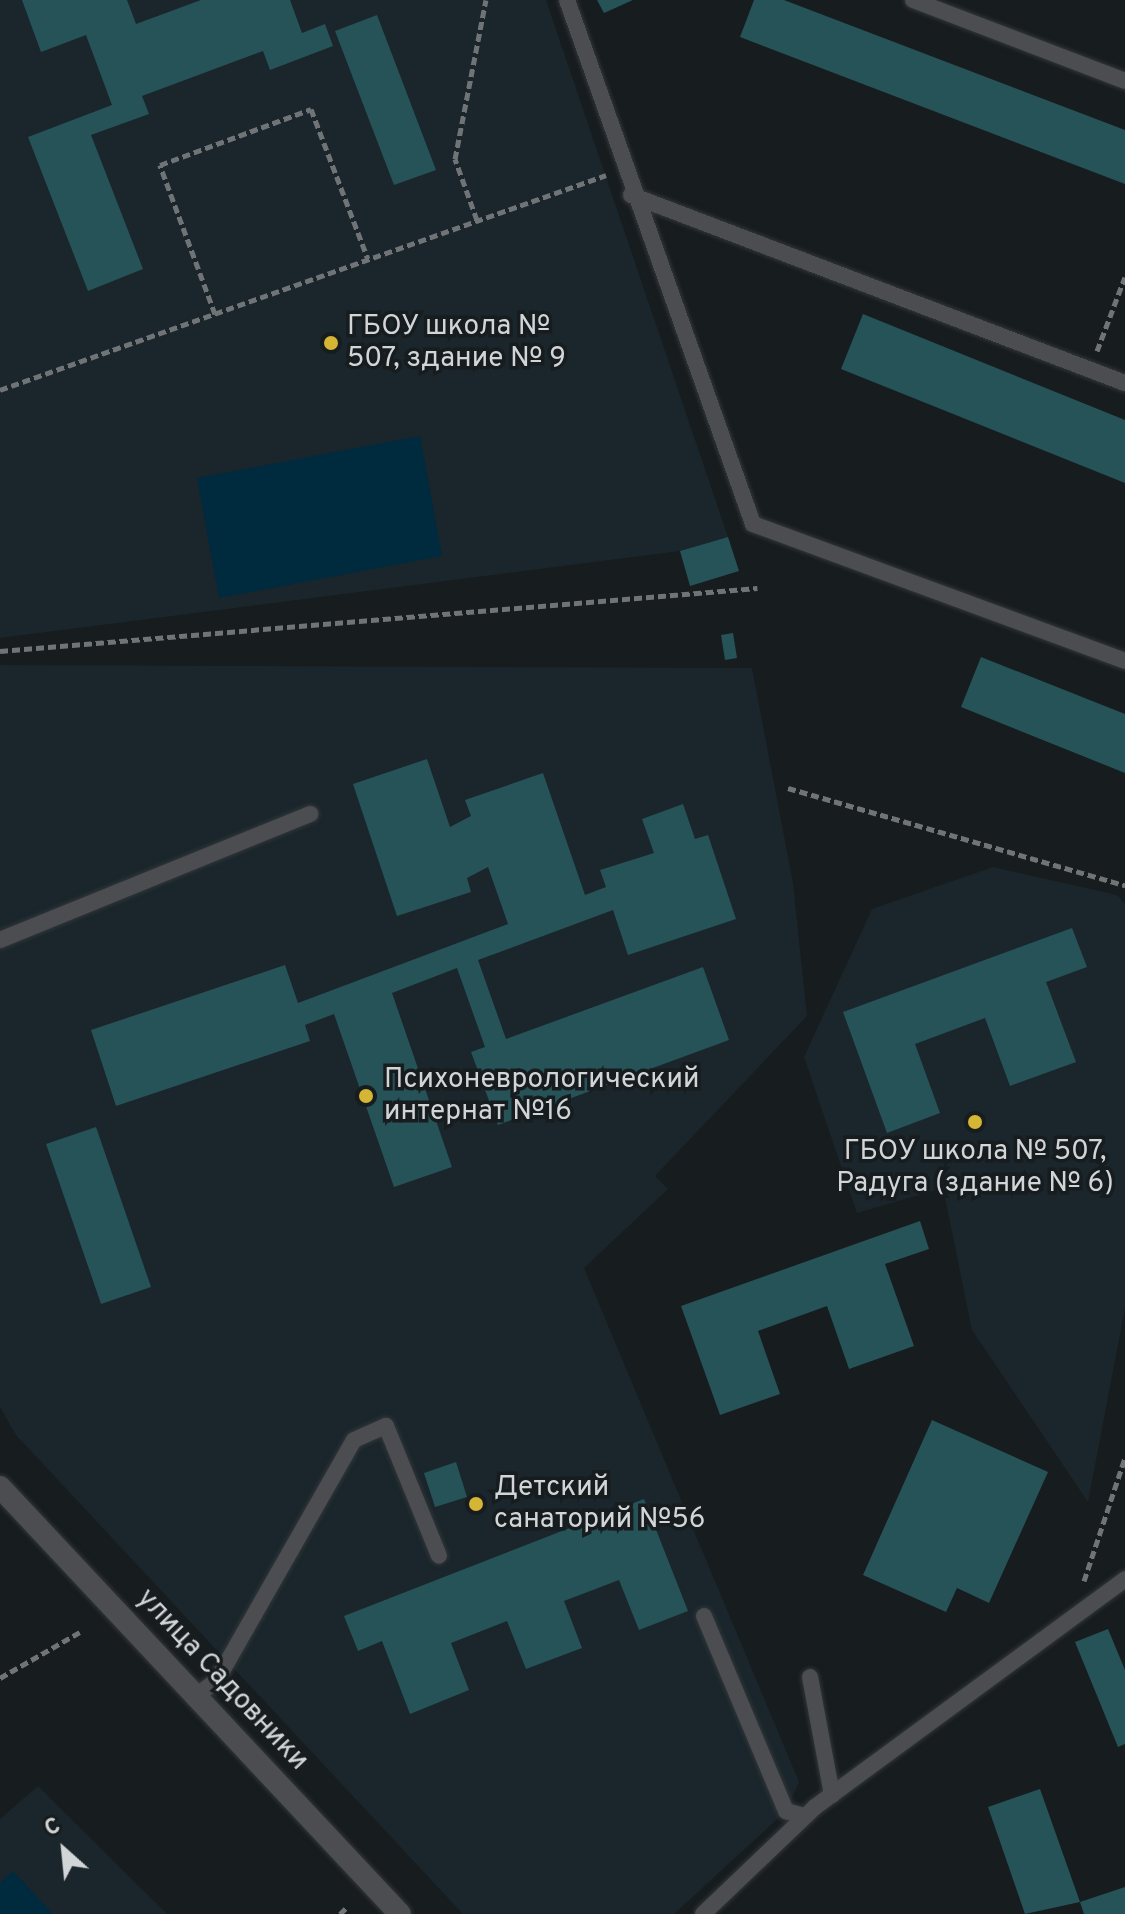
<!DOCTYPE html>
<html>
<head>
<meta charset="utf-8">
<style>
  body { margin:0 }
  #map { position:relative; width:1125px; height:1914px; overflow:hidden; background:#171c1f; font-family:Overpass,sans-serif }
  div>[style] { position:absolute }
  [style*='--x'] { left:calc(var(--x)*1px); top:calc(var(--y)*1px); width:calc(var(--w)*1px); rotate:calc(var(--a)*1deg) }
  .built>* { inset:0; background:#1a262c }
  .green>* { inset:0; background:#002a3d }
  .building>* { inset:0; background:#255358 }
  .path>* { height:5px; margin-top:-2.5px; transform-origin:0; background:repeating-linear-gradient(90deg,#707477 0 8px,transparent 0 12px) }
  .roads { filter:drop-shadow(0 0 2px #313639) drop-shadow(0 0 2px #313639) }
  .service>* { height:16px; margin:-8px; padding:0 8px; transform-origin:8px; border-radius:8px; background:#4c4d50 }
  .minor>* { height:22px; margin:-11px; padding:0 11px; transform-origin:11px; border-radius:11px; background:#4c4d50 }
  .dots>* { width:22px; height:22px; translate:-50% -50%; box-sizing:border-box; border:4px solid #171c1f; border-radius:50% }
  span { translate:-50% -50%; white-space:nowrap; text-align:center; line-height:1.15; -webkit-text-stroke:7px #171c1f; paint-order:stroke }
  .poi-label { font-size:28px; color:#d1d5d7 }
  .left { translate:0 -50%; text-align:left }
  .street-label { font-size:28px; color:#d1d5d7 }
  .north { position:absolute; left:24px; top:1810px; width:80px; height:80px; -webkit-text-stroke:6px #171c1f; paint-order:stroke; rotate:333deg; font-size:22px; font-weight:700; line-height:32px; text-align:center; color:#d1d5d7 }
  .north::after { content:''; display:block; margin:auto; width:28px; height:36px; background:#d1d5d7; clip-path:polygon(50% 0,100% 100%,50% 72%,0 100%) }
</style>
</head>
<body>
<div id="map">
  <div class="built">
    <div style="clip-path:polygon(0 0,546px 0,728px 537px,680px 551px,0 638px)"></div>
    <div style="clip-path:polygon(0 665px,752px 668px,793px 883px,807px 1016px,655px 1176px,668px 1189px,584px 1268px,799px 1782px,786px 1811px,674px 1914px,463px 1914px,16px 1435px,0 1407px)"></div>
    <div style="clip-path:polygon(993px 867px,1117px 895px,1125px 904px,1125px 1308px,1088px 1502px,972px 1330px,943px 1188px,857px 1213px,804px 1057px,872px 909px)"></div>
    <div style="clip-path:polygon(38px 1786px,167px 1914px,0 1914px,0 1819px)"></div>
  </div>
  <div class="green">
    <div style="clip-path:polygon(420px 436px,442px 556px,219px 598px,197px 478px)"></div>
    <div style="clip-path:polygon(13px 1871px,53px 1914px,0 1914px,0 1883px)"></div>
  </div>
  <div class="building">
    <div style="clip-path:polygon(22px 0,127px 0,136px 24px,201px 0,290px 0,302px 33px,325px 24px,333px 46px,270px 70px,263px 51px,142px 96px,149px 114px,91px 135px,143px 269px,88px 291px,28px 137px,112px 105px,86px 35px,41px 52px)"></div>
    <div style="clip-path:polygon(597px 0,633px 0,604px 13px)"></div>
    <div style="clip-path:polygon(754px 0,784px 0,1125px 130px,1125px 184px,740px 37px)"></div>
    <div style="clip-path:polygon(377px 15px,436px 170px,394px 185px,335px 31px)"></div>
    <div style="clip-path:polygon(863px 314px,1125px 420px,1125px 483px,841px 369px)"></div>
    <div style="clip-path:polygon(728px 537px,739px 571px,690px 586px,680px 551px)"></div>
    <div style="clip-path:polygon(733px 633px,737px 658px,725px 660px,721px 635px)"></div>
    <div style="clip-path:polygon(981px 657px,1125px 714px,1125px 773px,961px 707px)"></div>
    <div style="clip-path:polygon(427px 759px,450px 827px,471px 816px,465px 800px,543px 773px,585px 895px,606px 887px,600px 870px,654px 853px,642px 819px,683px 804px,695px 839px,708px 835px,736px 919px,628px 955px,613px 910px,478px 960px,506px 1039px,703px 967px,729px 1040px,498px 1125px,471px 1052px,485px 1047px,457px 968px,392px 993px,452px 1167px,394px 1187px,334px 1014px,305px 1025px,310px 1041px,116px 1106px,91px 1030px,285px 965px,298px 1003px,508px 924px,488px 867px,467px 878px,471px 892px,397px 916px,353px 784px)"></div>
    <div style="clip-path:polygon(1072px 928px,1087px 967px,1046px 982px,1076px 1062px,1010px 1086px,985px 1018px,915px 1044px,940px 1113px,887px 1133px,843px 1012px)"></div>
    <div style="clip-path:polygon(96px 1127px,151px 1287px,101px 1304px,46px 1144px)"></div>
    <div style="clip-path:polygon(920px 1221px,929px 1249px,885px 1264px,914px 1346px,849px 1369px,827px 1306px,758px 1331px,780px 1394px,720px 1415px,681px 1306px)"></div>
    <div style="clip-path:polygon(932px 1420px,1048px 1472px,989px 1603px,957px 1588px,946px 1612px,863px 1575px)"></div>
    <div style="clip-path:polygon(456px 1462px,467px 1497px,435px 1507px,424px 1473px)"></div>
    <div style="clip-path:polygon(644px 1499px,688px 1611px,639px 1630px,619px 1580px,564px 1601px,582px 1648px,526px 1669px,507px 1621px,451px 1643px,469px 1690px,410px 1714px,382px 1641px,358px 1651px,344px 1616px)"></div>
    <div style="clip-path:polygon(1108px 1629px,1125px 1670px,1125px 1744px,1118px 1747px,1075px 1642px)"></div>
    <div style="clip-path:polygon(1040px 1789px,1080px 1902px,1025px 1914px,988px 1807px)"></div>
    <div style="clip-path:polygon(1125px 1887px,1125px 1914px,1084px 1914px,1080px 1902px)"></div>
  </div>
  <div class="path">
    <div style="--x:477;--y:220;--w:65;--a:-109.8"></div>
    <div style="--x:455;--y:159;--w:162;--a:-79"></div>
    <div style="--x:215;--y:314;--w:159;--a:-110.3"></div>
    <div style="--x:160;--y:165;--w:161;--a:-20.3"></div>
    <div style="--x:311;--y:109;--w:160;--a:69.2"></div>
    <div style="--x:1097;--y:351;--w:79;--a:-69.3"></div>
    <div style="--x:0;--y:390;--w:643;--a:-19.53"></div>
    <div style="--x:0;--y:651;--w:760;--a:-4.76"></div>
    <div style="--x:788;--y:788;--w:351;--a:16.1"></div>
    <div style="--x:1084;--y:1581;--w:130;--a:-71.6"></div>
    <div style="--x:0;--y:1678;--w:92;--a:-29.9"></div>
    <div style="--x:340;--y:1914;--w:11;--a:-45"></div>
  </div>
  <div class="roads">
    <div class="service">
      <div style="--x:567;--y:0;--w:556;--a:70.46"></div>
      <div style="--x:753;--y:524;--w:396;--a:20.2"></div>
      <div style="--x:913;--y:0;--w:227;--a:20.9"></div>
      <div style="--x:631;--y:195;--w:529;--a:20.84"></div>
      <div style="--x:0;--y:940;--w:335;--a:-22.1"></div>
      <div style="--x:704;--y:1616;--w:212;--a:67.2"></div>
      <div style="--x:786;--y:1811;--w:20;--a:15"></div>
      <div style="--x:810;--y:1677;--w:120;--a:79.4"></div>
      <div style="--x:196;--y:1696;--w:26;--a:-37"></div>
      <div style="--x:217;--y:1680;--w:276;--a:-60.3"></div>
      <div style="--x:354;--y:1440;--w:35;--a:-24"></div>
      <div style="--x:386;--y:1426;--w:140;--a:67.8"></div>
      <div style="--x:703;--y:1914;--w:155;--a:-43.7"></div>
      <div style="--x:815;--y:1807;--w:385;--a:-36.3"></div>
    </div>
    <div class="minor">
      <div style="--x:0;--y:1487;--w:585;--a:46.87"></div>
    </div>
  </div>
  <div class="dots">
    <div style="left:331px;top:343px;background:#d5b534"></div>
    <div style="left:366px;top:1096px;background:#d5b534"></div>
    <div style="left:975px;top:1122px;background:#d5b534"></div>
    <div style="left:476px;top:1504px;background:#d5b534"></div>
  </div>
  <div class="poi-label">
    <span class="left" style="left:347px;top:343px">ГБОУ школа №<br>507, здание № 9</span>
    <span class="left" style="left:384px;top:1096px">Психоневрологический<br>интернат №16</span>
    <span style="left:975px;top:1168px">ГБОУ школа № 507,<br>Радуга (здание № 6)</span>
    <span class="left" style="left:494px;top:1504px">Детский<br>санаторий №56</span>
  </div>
  <div class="street-label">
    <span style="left:222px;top:1680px;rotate:47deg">улица Садовники</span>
  </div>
  <div class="north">С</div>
</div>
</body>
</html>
